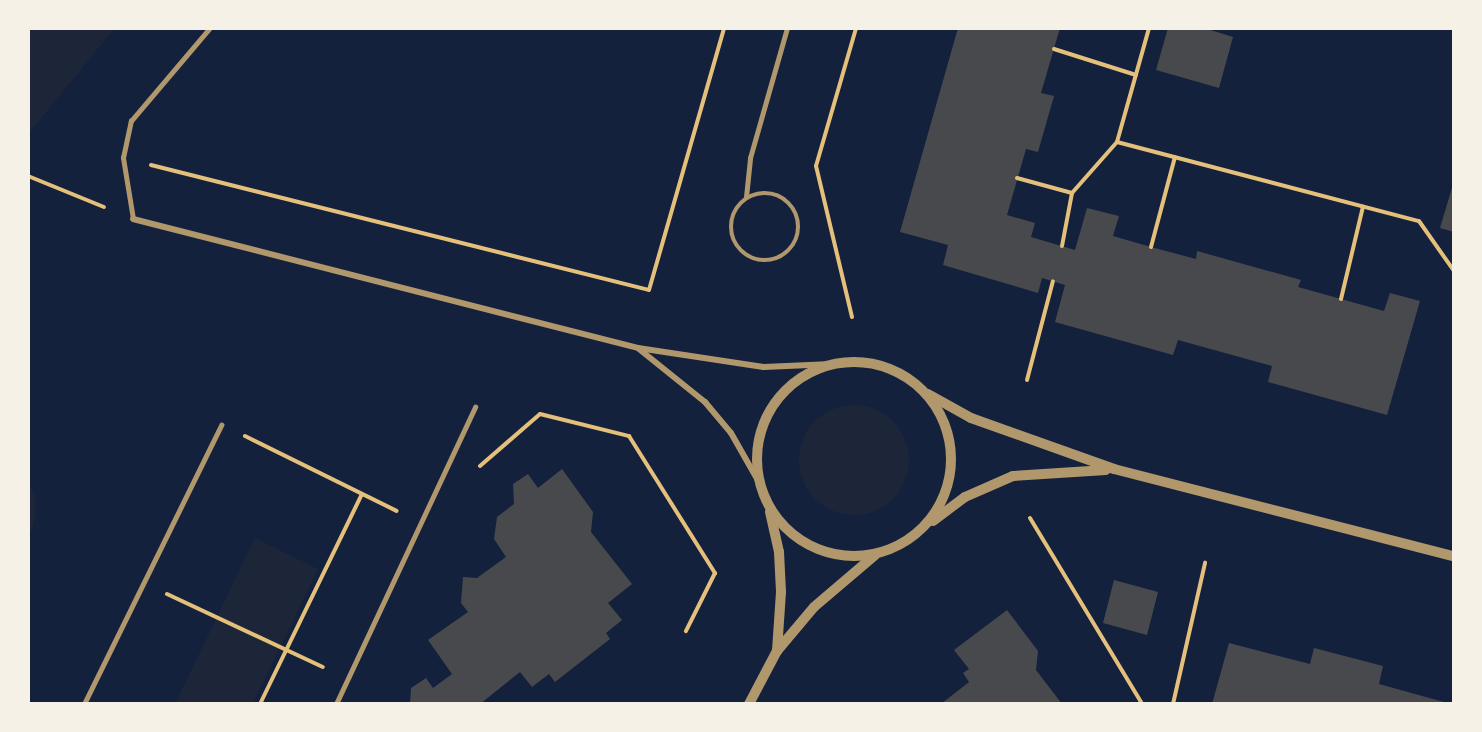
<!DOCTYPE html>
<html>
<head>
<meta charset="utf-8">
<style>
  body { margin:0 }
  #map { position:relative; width:1482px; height:732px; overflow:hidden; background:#14213d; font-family:"Golos Text",sans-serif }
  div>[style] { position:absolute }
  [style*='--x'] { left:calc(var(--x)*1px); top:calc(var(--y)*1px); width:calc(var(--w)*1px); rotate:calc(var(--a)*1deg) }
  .green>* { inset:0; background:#1d2539 }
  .round { border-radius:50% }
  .building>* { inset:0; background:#48494c }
  .path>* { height:4px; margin:-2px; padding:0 2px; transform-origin:2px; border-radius:2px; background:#e5c07b }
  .service>* { height:4.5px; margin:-2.25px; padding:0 2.25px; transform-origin:2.25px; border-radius:2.25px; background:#b1986c }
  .service>.ring { margin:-2.25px; padding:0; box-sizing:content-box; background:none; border:4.5px solid #b1986c; border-radius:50% }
  .minor>* { height:6px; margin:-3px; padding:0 3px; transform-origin:3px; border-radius:3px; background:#b1986c }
  .tertiary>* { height:10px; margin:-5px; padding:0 5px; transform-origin:5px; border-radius:5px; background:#b1986c }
  .tertiary>.ring { margin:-5px; padding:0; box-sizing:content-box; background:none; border:10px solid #b1986c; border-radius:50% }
  span { translate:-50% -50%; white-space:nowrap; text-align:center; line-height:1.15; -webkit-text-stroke:6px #f6f1e7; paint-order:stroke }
  .frame { position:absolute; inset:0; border:30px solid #f6f1e7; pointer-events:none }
</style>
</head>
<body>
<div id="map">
  <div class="green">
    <div style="clip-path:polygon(28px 29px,114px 29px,29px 133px,28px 133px)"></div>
    <div class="round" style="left:799px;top:405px;width:110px;height:110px"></div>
    <div style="clip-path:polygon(29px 481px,35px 497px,35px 517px,29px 539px)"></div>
    <div style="clip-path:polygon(255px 538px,318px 569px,253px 703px,175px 704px)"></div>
  </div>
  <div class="building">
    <div style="clip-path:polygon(958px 28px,1060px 28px,1041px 93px,1054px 96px,1038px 152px,1026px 149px,1007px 215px,1035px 223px,1031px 237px,1075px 250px,1087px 208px,1119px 216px,1113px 236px,1151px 247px,1196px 259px,1197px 251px,1301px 280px,1298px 287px,1384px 311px,1390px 293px,1420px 301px,1387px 415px,1268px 382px,1272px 366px,1178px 340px,1173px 355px,1055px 322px,1065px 285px,1042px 278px,1038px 293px,943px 265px,948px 245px,900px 232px)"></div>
    <div style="clip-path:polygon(1168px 28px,1204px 28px,1233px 37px,1219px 88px,1156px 70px)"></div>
    <div style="clip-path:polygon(1454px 181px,1454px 232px,1440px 228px)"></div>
    <div style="clip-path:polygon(562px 469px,593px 512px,591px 532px,632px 584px,608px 603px,622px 620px,606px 633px,610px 639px,555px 682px,549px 674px,532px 687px,520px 672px,480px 704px,410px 704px,411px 688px,426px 678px,433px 688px,452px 674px,428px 640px,468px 612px,461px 603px,463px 577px,477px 578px,506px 557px,494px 539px,497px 517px,514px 504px,513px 484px,528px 474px,538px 488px)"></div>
    <div style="clip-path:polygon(1114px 580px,1158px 592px,1147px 635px,1103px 623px)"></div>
    <div style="clip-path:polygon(1007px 610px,1038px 651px,1036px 670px,1062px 704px,941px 704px,969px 682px,963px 673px,969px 669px,954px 650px)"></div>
    <div style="clip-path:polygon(1229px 643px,1310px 664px,1314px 648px,1383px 666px,1379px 684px,1451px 704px,1212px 704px)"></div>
  </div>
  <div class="path">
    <div style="--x:1054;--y:49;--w:86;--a:17.6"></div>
    <div style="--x:1117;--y:142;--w:312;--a:14.7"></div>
    <div style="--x:1419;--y:221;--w:61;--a:55"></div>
    <div style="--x:151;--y:165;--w:513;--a:14.09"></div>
    <div style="--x:649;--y:290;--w:273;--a:-74"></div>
    <div style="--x:28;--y:176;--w:82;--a:22.2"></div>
    <div style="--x:1017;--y:178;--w:57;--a:15.3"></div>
    <div style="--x:1062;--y:246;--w:54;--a:-79.3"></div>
    <div style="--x:1072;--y:193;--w:68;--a:-48.6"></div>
    <div style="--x:1117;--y:142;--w:118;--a:-74.3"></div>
    <div style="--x:1151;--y:247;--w:93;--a:-75.1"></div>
    <div style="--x:1341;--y:299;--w:95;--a:-76.6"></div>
    <div style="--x:852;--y:317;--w:155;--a:-103.4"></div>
    <div style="--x:816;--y:166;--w:144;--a:-73.8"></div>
    <div style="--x:1027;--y:380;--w:102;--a:-75.3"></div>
    <div style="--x:245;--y:436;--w:169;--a:26.3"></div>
    <div style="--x:480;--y:466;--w:79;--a:-40.9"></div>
    <div style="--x:540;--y:414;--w:92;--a:13.9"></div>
    <div style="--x:629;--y:436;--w:162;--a:57.9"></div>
    <div style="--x:715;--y:573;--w:65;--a:116.6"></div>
    <div style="--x:1030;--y:518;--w:217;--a:58.9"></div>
    <div style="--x:167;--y:594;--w:172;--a:25.1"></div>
    <div style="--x:260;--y:704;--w:233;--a:-64.1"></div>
    <div style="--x:1173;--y:704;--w:145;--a:-77.2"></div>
  </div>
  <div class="service">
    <div class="ring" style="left:731px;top:193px;width:63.5px;height:63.5px"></div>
    <div style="--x:746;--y:197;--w:39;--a:-84"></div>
    <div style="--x:750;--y:158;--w:135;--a:-74.1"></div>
    <div style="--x:133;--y:219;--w:62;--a:-99.3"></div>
    <div style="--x:123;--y:158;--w:38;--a:-78"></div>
    <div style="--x:131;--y:121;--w:122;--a:-49.7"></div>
    <div style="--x:84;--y:704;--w:311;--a:-63.8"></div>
    <div style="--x:336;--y:704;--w:328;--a:-64.9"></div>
  </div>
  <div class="minor">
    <div style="--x:133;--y:219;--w:521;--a:14.33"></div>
    <div style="--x:638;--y:348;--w:127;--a:8.6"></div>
    <div style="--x:764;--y:367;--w:68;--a:-2.5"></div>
    <div style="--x:639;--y:349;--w:85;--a:38.8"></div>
    <div style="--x:705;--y:402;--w:40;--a:50"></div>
    <div style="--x:731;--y:433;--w:56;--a:60.3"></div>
  </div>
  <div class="tertiary">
    <div class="ring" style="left:757px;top:362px;width:184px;height:184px"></div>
    <div style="--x:928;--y:394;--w:49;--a:29.2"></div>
    <div style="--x:971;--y:418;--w:152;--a:19.6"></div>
    <div style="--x:1114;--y:469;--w:351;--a:14.4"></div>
    <div style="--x:770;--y:512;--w:41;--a:77.3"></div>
    <div style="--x:779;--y:552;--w:40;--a:87.1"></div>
    <div style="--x:781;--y:592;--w:59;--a:93.9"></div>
    <div style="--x:933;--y:521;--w:40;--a:-37"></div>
    <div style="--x:965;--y:497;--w:52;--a:-23.6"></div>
    <div style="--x:1013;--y:476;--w:93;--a:-3.7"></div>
    <div style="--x:749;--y:704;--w:60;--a:-62.2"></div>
    <div style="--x:777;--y:651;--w:57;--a:-49.9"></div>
    <div style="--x:814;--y:607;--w:80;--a:-40.4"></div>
  </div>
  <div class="frame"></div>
</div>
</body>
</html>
